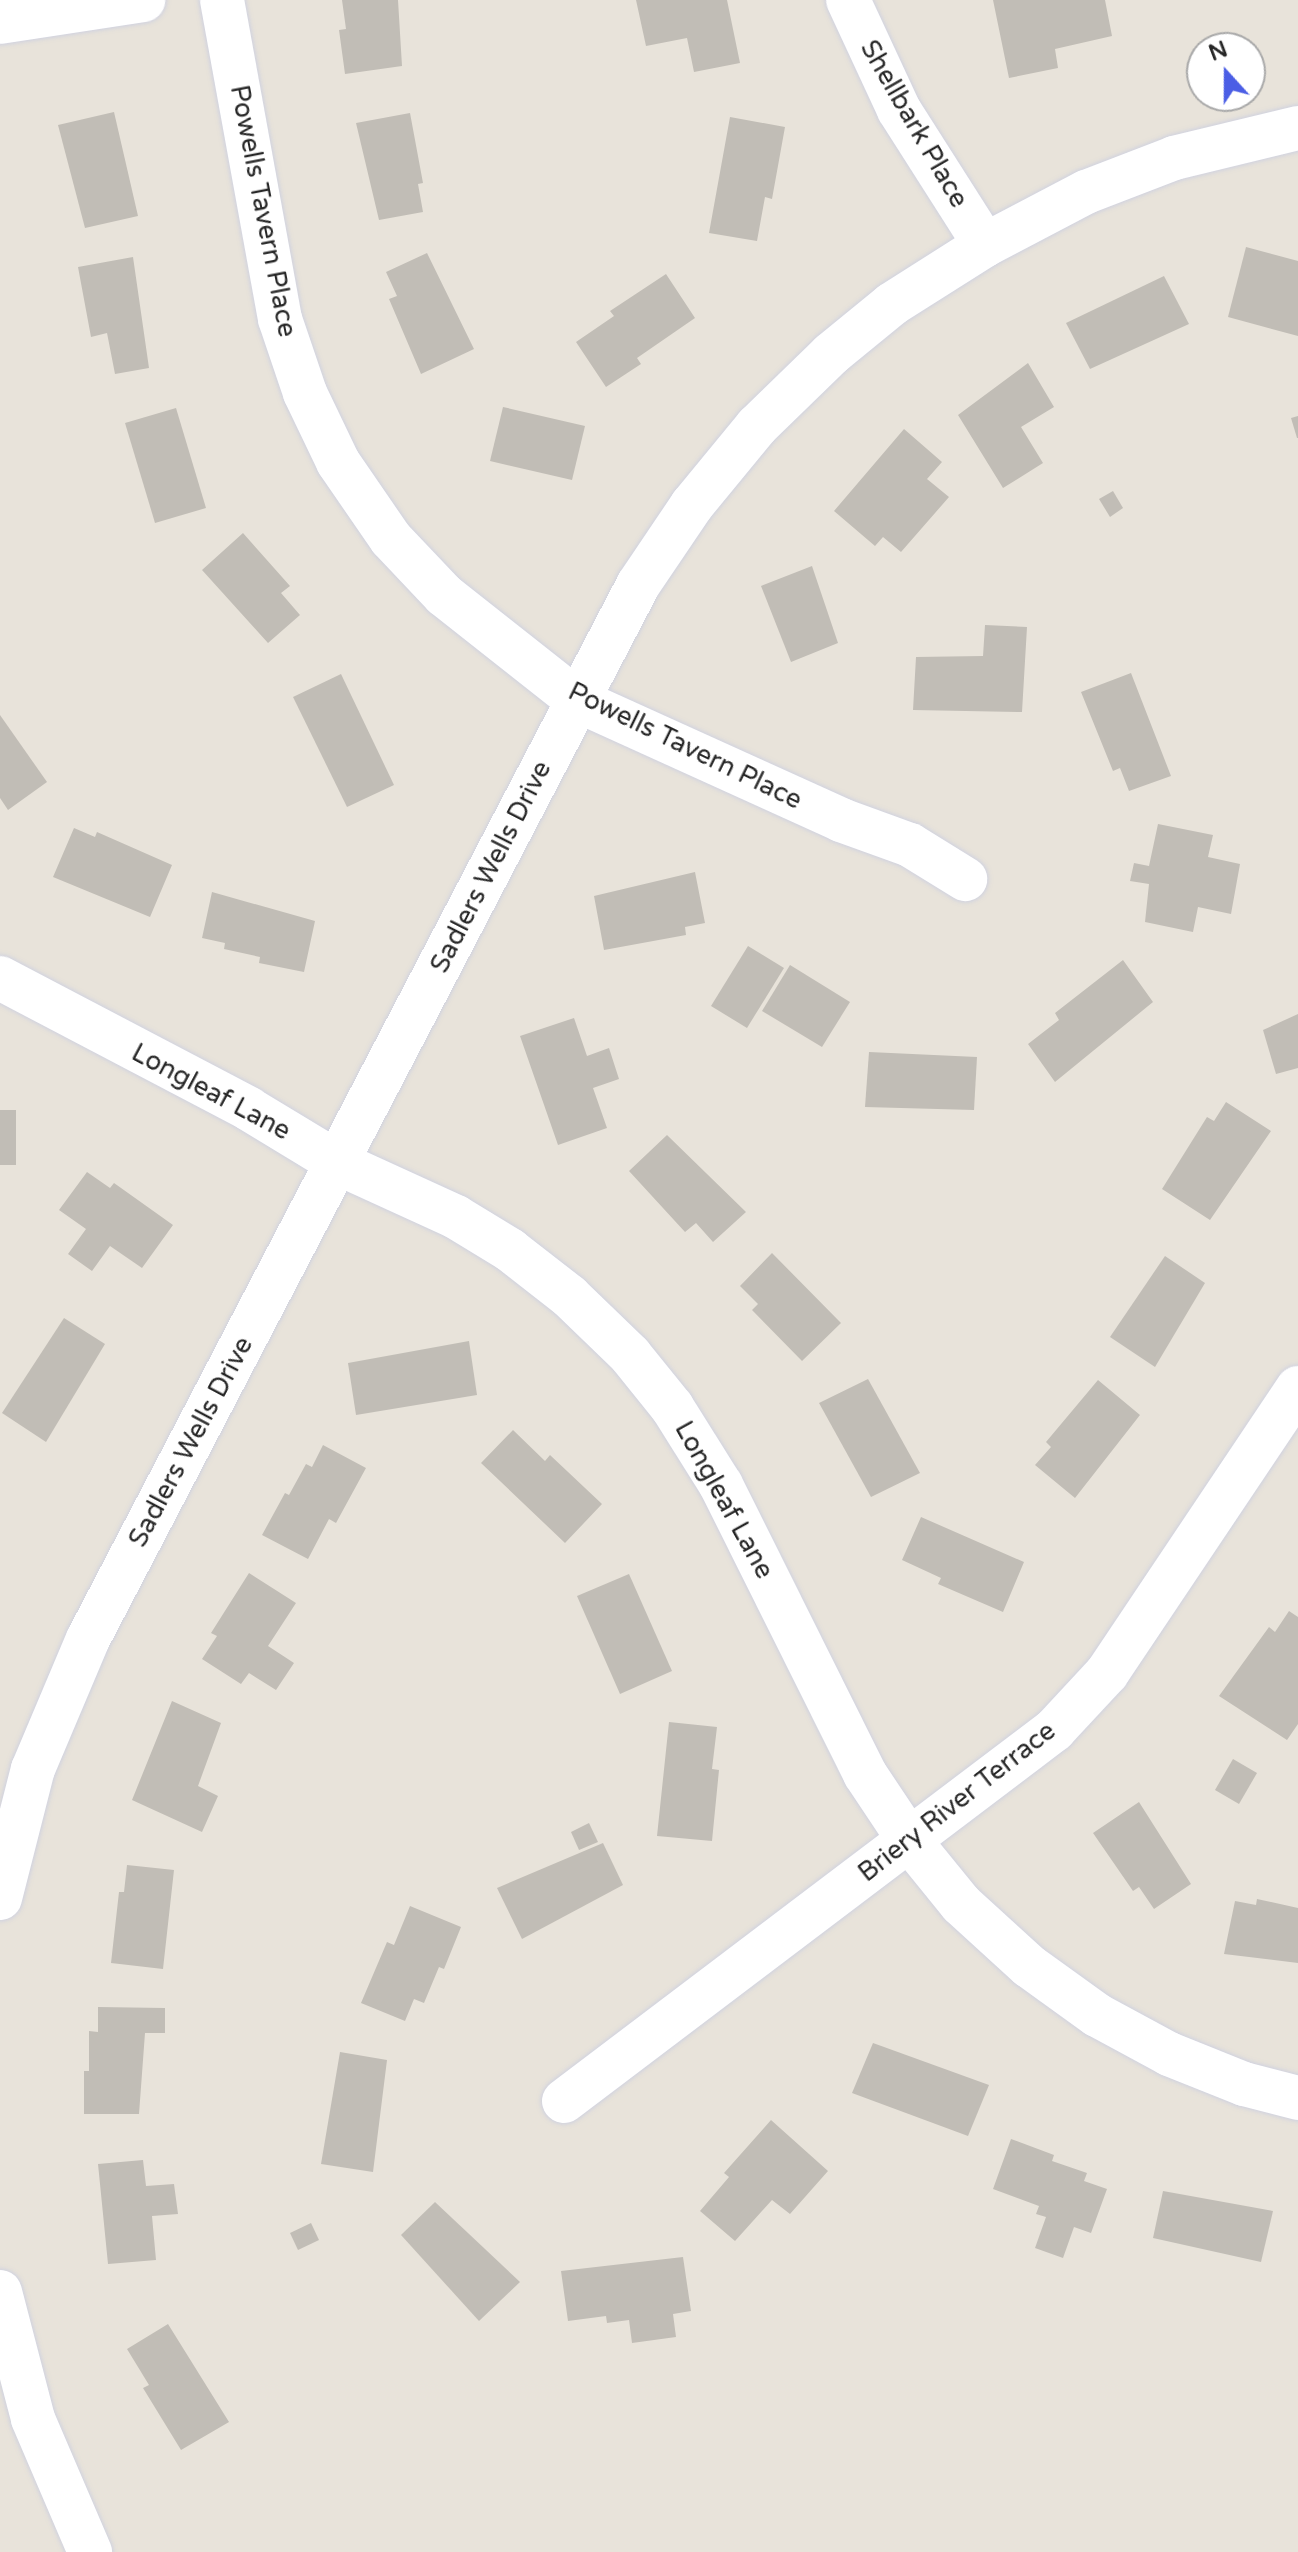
<!DOCTYPE html>
<html>
<head>
<meta charset="utf-8">
<style>
  body { margin:0 }
  #map { position:relative; width:1298px; height:2552px; overflow:hidden; background:#e8e3da; font-family:"Varela Round",sans-serif }
  div>[style] { position:absolute }
  [style*='--x'] { left:calc(var(--x)*1px); top:calc(var(--y)*1px); width:calc(var(--w)*1px); rotate:calc(var(--a)*1deg) }
  .building>* { inset:0; background:#c1bdb6 }
  .roads { filter:drop-shadow(0 0 2px #d0d2df) drop-shadow(0 0 2px #d0d2df) }
  .minor>* { height:44px; margin:-22px; padding:0 22px; transform-origin:22px; border-radius:22px; background:#fff }
  span { translate:-50% -50%; white-space:nowrap; text-align:center; line-height:1.15; -webkit-text-stroke:6px #fff; paint-order:stroke }
  .street-label { font-size:26px; color:#272727 }
  .north { position:absolute; left:1186px; top:32px; width:80px; height:80px; box-sizing:border-box; background:#fff; border:2px solid #a9a9a9; border-radius:50%; rotate:339deg; font-size:22px; font-weight:700; line-height:32px; text-align:center; color:#272727 }
  .north::after { content:''; display:block; margin:auto; width:28px; height:36px; background:#4b5ee5; clip-path:polygon(50% 0,100% 100%,50% 72%,0 100%) }
</style>
</head>
<body>
<div id="map">
  <div class="building">
    <div style="clip-path:polygon(342px 0,398px 0,402px 66px,345px 74px,339px 30px,346px 29px)"></div>
    <div style="clip-path:polygon(636px 0,727px 0,740px 63px,694px 72px,687px 38px,646px 46px)"></div>
    <div style="clip-path:polygon(993px 0,1105px 0,1112px 36px,1055px 49px,1058px 68px,1009px 78px)"></div>
    <div style="clip-path:polygon(114px 112px,138px 216px,85px 228px,58px 125px)"></div>
    <div style="clip-path:polygon(410px 113px,423px 183px,418px 184px,423px 212px,379px 220px,356px 123px)"></div>
    <div style="clip-path:polygon(730px 117px,785px 127px,772px 199px,765px 197px,757px 241px,709px 233px)"></div>
    <div style="clip-path:polygon(1246px 247px,1298px 261px,1298px 336px,1228px 317px)"></div>
    <div style="clip-path:polygon(427px 253px,474px 349px,421px 374px,389px 299px,397px 296px,386px 272px)"></div>
    <div style="clip-path:polygon(133px 257px,149px 368px,115px 374px,107px 333px,91px 337px,78px 267px)"></div>
    <div style="clip-path:polygon(666px 274px,695px 318px,637px 358px,641px 364px,606px 387px,576px 342px,614px 316px,610px 311px)"></div>
    <div style="clip-path:polygon(1164px 276px,1189px 324px,1090px 369px,1066px 323px)"></div>
    <div style="clip-path:polygon(1028px 363px,1054px 407px,1021px 427px,1043px 463px,1003px 488px,958px 415px)"></div>
    <div style="clip-path:polygon(503px 407px,585px 426px,572px 480px,490px 461px)"></div>
    <div style="clip-path:polygon(176px 408px,206px 508px,155px 523px,125px 423px)"></div>
    <div style="clip-path:polygon(1298px 416px,1298px 438px,1297px 438px,1291px 418px)"></div>
    <div style="clip-path:polygon(904px 429px,942px 462px,927px 479px,949px 497px,901px 552px,883px 537px,875px 546px,834px 511px)"></div>
    <div style="clip-path:polygon(1113px 491px,1123px 508px,1110px 517px,1099px 499px)"></div>
    <div style="clip-path:polygon(243px 533px,290px 586px,281px 593px,300px 615px,268px 643px,202px 570px)"></div>
    <div style="clip-path:polygon(812px 566px,838px 643px,791px 662px,761px 586px)"></div>
    <div style="clip-path:polygon(985px 625px,1027px 627px,1022px 712px,913px 710px,916px 657px,983px 656px)"></div>
    <div style="clip-path:polygon(1131px 673px,1171px 776px,1129px 791px,1120px 768px,1113px 771px,1081px 692px)"></div>
    <div style="clip-path:polygon(341px 674px,394px 785px,347px 807px,293px 697px)"></div>
    <div style="clip-path:polygon(0 715px,47px 782px,8px 810px,0 798px)"></div>
    <div style="clip-path:polygon(1158px 824px,1213px 835px,1208px 857px,1240px 864px,1231px 914px,1198px 907px,1193px 932px,1145px 922px,1149px 884px,1130px 881px,1134px 863px,1149px 866px)"></div>
    <div style="clip-path:polygon(74px 828px,95px 837px,97px 832px,172px 865px,150px 917px,53px 877px)"></div>
    <div style="clip-path:polygon(695px 872px,705px 923px,685px 927px,686px 935px,604px 950px,594px 896px)"></div>
    <div style="clip-path:polygon(212px 892px,315px 921px,304px 972px,259px 963px,260px 957px,224px 949px,225px 943px,202px 938px)"></div>
    <div style="clip-path:polygon(748px 946px,784px 968px,747px 1028px,711px 1006px)"></div>
    <div style="clip-path:polygon(1123px 960px,1153px 1002px,1055px 1082px,1028px 1044px,1059px 1020px,1055px 1013px)"></div>
    <div style="clip-path:polygon(790px 965px,850px 1002px,822px 1047px,762px 1011px)"></div>
    <div style="clip-path:polygon(1298px 1014px,1298px 1068px,1276px 1074px,1263px 1030px)"></div>
    <div style="clip-path:polygon(574px 1018px,587px 1056px,609px 1048px,619px 1079px,593px 1088px,607px 1128px,558px 1145px,520px 1036px)"></div>
    <div style="clip-path:polygon(869px 1052px,977px 1057px,974px 1110px,865px 1107px)"></div>
    <div style="clip-path:polygon(1226px 1102px,1271px 1131px,1210px 1220px,1162px 1189px,1207px 1117px,1214px 1121px)"></div>
    <div style="clip-path:polygon(0 1110px,16px 1110px,16px 1165px,0 1165px)"></div>
    <div style="clip-path:polygon(667px 1135px,746px 1212px,713px 1242px,696px 1223px,685px 1232px,629px 1171px)"></div>
    <div style="clip-path:polygon(87px 1172px,110px 1188px,114px 1183px,173px 1225px,142px 1268px,110px 1246px,92px 1271px,68px 1254px,86px 1229px,59px 1210px)"></div>
    <div style="clip-path:polygon(772px 1253px,841px 1323px,802px 1361px,752px 1310px,758px 1304px,740px 1286px)"></div>
    <div style="clip-path:polygon(1165px 1256px,1205px 1283px,1155px 1367px,1110px 1337px)"></div>
    <div style="clip-path:polygon(64px 1318px,105px 1344px,46px 1442px,2px 1413px)"></div>
    <div style="clip-path:polygon(469px 1341px,477px 1395px,356px 1415px,348px 1363px)"></div>
    <div style="clip-path:polygon(868px 1379px,920px 1473px,871px 1497px,819px 1403px)"></div>
    <div style="clip-path:polygon(1098px 1380px,1140px 1415px,1075px 1498px,1035px 1465px,1051px 1447px,1046px 1442px)"></div>
    <div style="clip-path:polygon(513px 1430px,545px 1461px,550px 1455px,602px 1504px,565px 1543px,481px 1463px)"></div>
    <div style="clip-path:polygon(323px 1445px,366px 1468px,336px 1523px,329px 1519px,308px 1559px,262px 1535px,285px 1493px,289px 1495px,306px 1464px,312px 1467px)"></div>
    <div style="clip-path:polygon(921px 1517px,1024px 1562px,1003px 1612px,938px 1584px,941px 1578px,902px 1560px)"></div>
    <div style="clip-path:polygon(249px 1573px,296px 1603px,268px 1646px,294px 1663px,276px 1690px,249px 1673px,241px 1684px,202px 1659px,217px 1636px,211px 1633px)"></div>
    <div style="clip-path:polygon(629px 1574px,672px 1671px,620px 1694px,577px 1596px)"></div>
    <div style="clip-path:polygon(1289px 1611px,1298px 1617px,1298px 1724px,1287px 1740px,1219px 1696px,1269px 1627px,1275px 1632px)"></div>
    <div style="clip-path:polygon(172px 1701px,221px 1723px,198px 1786px,218px 1796px,202px 1832px,132px 1800px)"></div>
    <div style="clip-path:polygon(669px 1722px,717px 1727px,712px 1769px,719px 1770px,712px 1841px,657px 1836px)"></div>
    <div style="clip-path:polygon(1233px 1759px,1257px 1773px,1239px 1804px,1215px 1790px)"></div>
    <div style="clip-path:polygon(1139px 1802px,1191px 1884px,1154px 1909px,1139px 1887px,1133px 1891px,1093px 1833px)"></div>
    <div style="clip-path:polygon(589px 1823px,598px 1842px,579px 1850px,571px 1832px)"></div>
    <div style="clip-path:polygon(603px 1843px,623px 1885px,522px 1939px,497px 1888px)"></div>
    <div style="clip-path:polygon(127px 1865px,174px 1870px,163px 1969px,111px 1963px,119px 1892px,124px 1892px)"></div>
    <div style="clip-path:polygon(1257px 1899px,1298px 1908px,1298px 1963px,1224px 1954px,1235px 1901px,1256px 1905px)"></div>
    <div style="clip-path:polygon(410px 1906px,461px 1927px,444px 1969px,439px 1967px,424px 2003px,414px 1999px,405px 2021px,361px 2003px,387px 1942px,394px 1945px)"></div>
    <div style="clip-path:polygon(98px 2007px,165px 2008px,165px 2033px,145px 2033px,139px 2114px,84px 2114px,84px 2071px,89px 2071px,89px 2031px,98px 2032px)"></div>
    <div style="clip-path:polygon(873px 2043px,989px 2085px,968px 2136px,852px 2093px)"></div>
    <div style="clip-path:polygon(340px 2052px,387px 2060px,373px 2172px,321px 2164px)"></div>
    <div style="clip-path:polygon(771px 2120px,828px 2171px,790px 2214px,772px 2200px,735px 2241px,700px 2211px,729px 2177px,724px 2173px)"></div>
    <div style="clip-path:polygon(1011px 2139px,1054px 2155px,1052px 2161px,1087px 2173px,1084px 2181px,1107px 2189px,1091px 2233px,1074px 2227px,1063px 2258px,1035px 2248px,1046px 2217px,1036px 2214px,1039px 2206px,993px 2189px)"></div>
    <div style="clip-path:polygon(143px 2160px,146px 2186px,174px 2184px,178px 2214px,152px 2216px,156px 2260px,108px 2264px,98px 2164px)"></div>
    <div style="clip-path:polygon(1163px 2191px,1273px 2211px,1261px 2262px,1153px 2238px)"></div>
    <div style="clip-path:polygon(435px 2202px,520px 2282px,479px 2321px,401px 2235px)"></div>
    <div style="clip-path:polygon(311px 2223px,319px 2240px,298px 2250px,290px 2233px)"></div>
    <div style="clip-path:polygon(683px 2257px,691px 2311px,673px 2314px,676px 2337px,632px 2343px,629px 2320px,607px 2323px,606px 2316px,568px 2321px,561px 2271px)"></div>
    <div style="clip-path:polygon(168px 2324px,229px 2422px,181px 2450px,143px 2388px,149px 2385px,127px 2349px)"></div>
  </div>
  <div class="roads">
    <div class="minor">
      <div style="--x:222;--y:0;--w:324;--a:79.7"></div>
      <div style="--x:280;--y:319;--w:78;--a:71.3"></div>
      <div style="--x:305;--y:393;--w:76;--a:64.4"></div>
      <div style="--x:338;--y:462;--w:93;--a:55.5"></div>
      <div style="--x:391;--y:539;--w:77;--a:46.6"></div>
      <div style="--x:444;--y:595;--w:169;--a:38.3"></div>
      <div style="--x:577;--y:700;--w:290;--a:24.4"></div>
      <div style="--x:841;--y:820;--w:73;--a:19.9"></div>
      <div style="--x:910;--y:845;--w:65;--a:31.7"></div>
      <div style="--x:848;--y:0;--w:121;--a:65.1"></div>
      <div style="--x:899;--y:110;--w:160;--a:57.5"></div>
      <div style="--x:0;--y:22;--w:145;--a:-8.7"></div>
      <div style="--x:0;--y:978;--w:281;--a:27.7"></div>
      <div style="--x:249;--y:1109;--w:104;--a:31.2"></div>
      <div style="--x:338;--y:1163;--w:130;--a:24.6"></div>
      <div style="--x:456;--y:1217;--w:63;--a:31.4"></div>
      <div style="--x:510;--y:1250;--w:75;--a:37.9"></div>
      <div style="--x:569;--y:1296;--w:85;--a:44"></div>
      <div style="--x:630;--y:1355;--w:67;--a:51.1"></div>
      <div style="--x:672;--y:1407;--w:92;--a:57.9"></div>
      <div style="--x:721;--y:1485;--w:323;--a:63.5"></div>
      <div style="--x:865;--y:1774;--w:79;--a:56.3"></div>
      <div style="--x:909;--y:1840;--w:82;--a:50.9"></div>
      <div style="--x:961;--y:1904;--w:92;--a:42.4"></div>
      <div style="--x:1029;--y:1966;--w:84;--a:35.8"></div>
      <div style="--x:1097;--y:2015;--w:82;--a:28.4"></div>
      <div style="--x:1169;--y:2054;--w:81;--a:21.8"></div>
      <div style="--x:1244;--y:2084;--w:56;--a:14.5"></div>
      <div style="--x:0;--y:1898;--w:133;--a:-75.7"></div>
      <div style="--x:33;--y:1769;--w:141;--a:-67.1"></div>
      <div style="--x:88;--y:1639;--w:1189;--a:-62.44"></div>
      <div style="--x:638;--y:585;--w:97;--a:-56"></div>
      <div style="--x:692;--y:505;--w:102;--a:-50.6"></div>
      <div style="--x:757;--y:426;--w:103;--a:-44.2"></div>
      <div style="--x:831;--y:354;--w:79;--a:-39.3"></div>
      <div style="--x:892;--y:304;--w:110;--a:-32.4"></div>
      <div style="--x:985;--y:245;--w:114;--a:-27.7"></div>
      <div style="--x:1086;--y:192;--w:94;--a:-21.1"></div>
      <div style="--x:1174;--y:158;--w:128;--a:-13.6"></div>
      <div style="--x:564;--y:2101;--w:615;--a:-37.13"></div>
      <div style="--x:1054;--y:1730;--w:78;--a:-47.1"></div>
      <div style="--x:1107;--y:1673;--w:343;--a:-56.2"></div>
      <div style="--x:0;--y:2292;--w:131;--a:75.4"></div>
      <div style="--x:33;--y:2419;--w:145;--a:66.8"></div>
    </div>
  </div>
  <div class="street-label">
    <span style="left:914px;top:124px;rotate:60deg">Shellbark Place</span>
    <span style="left:263px;top:211px;rotate:79deg">Powells Tavern Place</span>
    <span style="left:685px;top:746px;rotate:26deg">Powells Tavern Place</span>
    <span style="left:491px;top:867px;rotate:-63deg">Sadlers Wells Drive</span>
    <span style="left:211px;top:1092px;rotate:28deg">Longleaf Lane</span>
    <span style="left:191px;top:1442px;rotate:-62deg">Sadlers Wells Drive</span>
    <span style="left:724px;top:1500px;rotate:61deg">Longleaf Lane</span>
    <span style="left:957px;top:1802px;rotate:-38deg">Briery River Terrace</span>
  </div>
  <div class="north">N</div>
</div>
</body>
</html>
